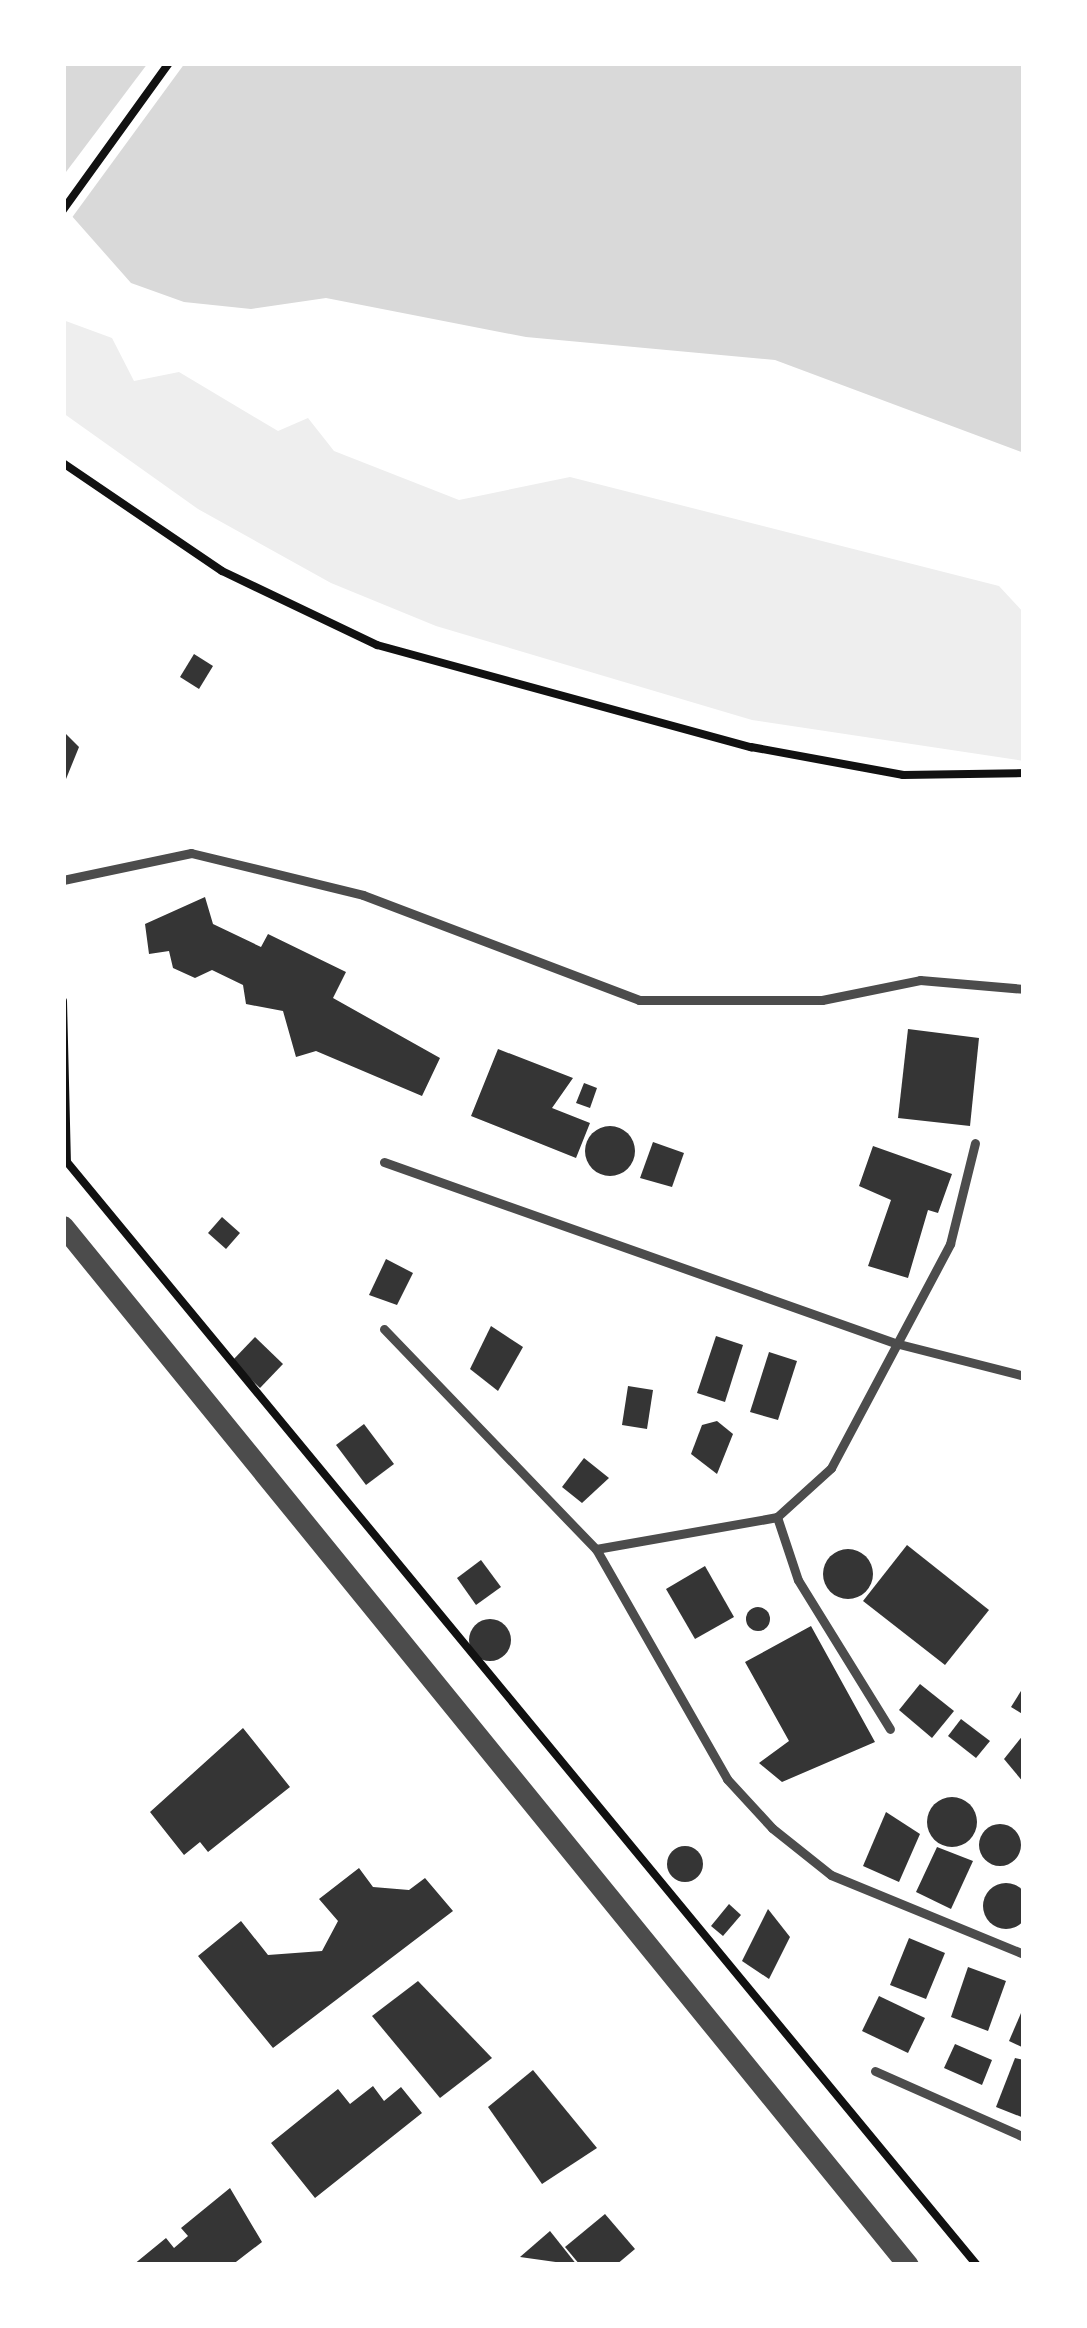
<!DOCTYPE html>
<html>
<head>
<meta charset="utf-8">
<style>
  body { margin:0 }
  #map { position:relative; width:1087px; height:2328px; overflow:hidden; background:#fff; font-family:"Source Sans 3",sans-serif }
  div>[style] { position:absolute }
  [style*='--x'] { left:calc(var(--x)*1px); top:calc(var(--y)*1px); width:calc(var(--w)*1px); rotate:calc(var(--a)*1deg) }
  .green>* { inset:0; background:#eee }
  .water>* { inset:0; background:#d9d9d9 }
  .pier>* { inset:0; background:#fff }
  .building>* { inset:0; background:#353535 }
  .round { border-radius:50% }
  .path>* { height:8px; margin:-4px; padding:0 4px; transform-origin:4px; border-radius:4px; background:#111 }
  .service>* { height:9px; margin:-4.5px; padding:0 4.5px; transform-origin:4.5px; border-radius:4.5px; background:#4c4c4c }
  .tertiary>* { height:21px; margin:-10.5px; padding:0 10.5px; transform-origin:10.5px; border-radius:10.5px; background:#4c4c4c }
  span { translate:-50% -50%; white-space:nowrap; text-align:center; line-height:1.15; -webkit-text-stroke:9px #fff; paint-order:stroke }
  .frame { position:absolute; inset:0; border:66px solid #fff; pointer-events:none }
</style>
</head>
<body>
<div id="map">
  <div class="green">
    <div style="clip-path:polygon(63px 320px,112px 338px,134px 381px,179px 372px,278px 431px,308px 418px,334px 451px,459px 500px,570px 477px,999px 586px,1024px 613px,1024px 761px,752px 720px,436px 626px,331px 583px,198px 509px,63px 413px)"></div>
  </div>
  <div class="water">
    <div style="clip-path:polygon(63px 63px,1024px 63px,1024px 453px,775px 360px,526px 337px,326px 298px,251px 309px,184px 302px,131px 283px,63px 206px)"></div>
  </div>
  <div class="pier">
    <div style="clip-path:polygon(148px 63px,185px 63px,68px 223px,63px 176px)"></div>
  </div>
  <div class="building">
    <div style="clip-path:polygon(194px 654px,213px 666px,199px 689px,180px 677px)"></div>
    <div style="clip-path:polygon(63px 731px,79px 747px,66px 779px,63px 779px)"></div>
    <div style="clip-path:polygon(205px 897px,213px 924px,261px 947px,268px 934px,346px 972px,333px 998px,440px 1058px,422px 1096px,316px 1051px,296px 1057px,283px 1011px,246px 1004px,243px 985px,212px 970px,195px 978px,173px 968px,169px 951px,149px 954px,145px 924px)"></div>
    <div style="clip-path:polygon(908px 1029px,979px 1038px,970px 1126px,898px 1118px)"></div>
    <div style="clip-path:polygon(498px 1049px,573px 1078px,552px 1108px,590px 1123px,576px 1158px,471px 1116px)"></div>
    <div style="clip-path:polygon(584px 1083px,597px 1088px,590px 1108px,576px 1103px)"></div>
    <div class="round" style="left:585px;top:1126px;width:50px;height:50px"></div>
    <div style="clip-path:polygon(653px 1142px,684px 1153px,672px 1187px,640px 1178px)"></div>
    <div style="clip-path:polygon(873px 1146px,952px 1174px,938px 1213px,928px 1210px,908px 1278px,868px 1266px,891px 1200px,859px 1186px)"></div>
    <div style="clip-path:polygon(222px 1217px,240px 1233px,226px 1249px,208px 1233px)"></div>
    <div style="clip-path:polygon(386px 1259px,413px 1273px,397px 1305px,369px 1295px)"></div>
    <div style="clip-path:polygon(491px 1326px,523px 1347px,498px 1391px,470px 1369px)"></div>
    <div style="clip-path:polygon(716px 1336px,743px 1345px,725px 1402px,697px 1393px)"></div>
    <div style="clip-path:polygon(255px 1337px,283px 1364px,260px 1388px,232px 1361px)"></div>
    <div style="clip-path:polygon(769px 1352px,797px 1361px,778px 1420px,750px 1412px)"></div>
    <div style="clip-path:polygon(628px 1386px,653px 1390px,647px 1429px,622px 1425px)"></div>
    <div style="clip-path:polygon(717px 1421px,733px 1434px,717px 1474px,691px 1454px,702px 1425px)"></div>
    <div style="clip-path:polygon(364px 1424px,394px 1464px,366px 1485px,336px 1445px)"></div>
    <div style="clip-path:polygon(584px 1458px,609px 1478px,582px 1503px,562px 1487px)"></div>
    <div style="clip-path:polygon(907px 1545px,989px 1610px,945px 1665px,863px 1601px)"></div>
    <div class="round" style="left:823px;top:1549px;width:50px;height:50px"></div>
    <div style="clip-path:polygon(481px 1560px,501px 1587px,476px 1605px,457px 1578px)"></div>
    <div style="clip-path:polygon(705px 1566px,734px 1617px,695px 1639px,666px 1589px)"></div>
    <div class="round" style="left:746px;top:1607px;width:24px;height:24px"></div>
    <div class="round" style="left:469px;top:1619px;width:42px;height:42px"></div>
    <div style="clip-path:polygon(811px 1626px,875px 1742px,782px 1782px,759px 1763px,789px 1741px,745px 1662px)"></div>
    <div style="clip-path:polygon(920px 1684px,954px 1711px,932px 1738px,899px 1710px)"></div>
    <div style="clip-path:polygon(1024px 1686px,1024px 1715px,1011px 1707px)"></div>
    <div style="clip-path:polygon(961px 1719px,990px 1741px,976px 1758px,948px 1736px)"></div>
    <div style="clip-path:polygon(243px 1728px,290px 1787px,208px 1852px,200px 1842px,184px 1855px,150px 1812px)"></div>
    <div style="clip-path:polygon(1024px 1734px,1024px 1783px,1004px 1759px)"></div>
    <div class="round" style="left:927px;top:1797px;width:50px;height:50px"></div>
    <div style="clip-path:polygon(886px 1812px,920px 1834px,899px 1882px,863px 1866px)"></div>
    <div class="round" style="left:979px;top:1824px;width:42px;height:42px"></div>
    <div class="round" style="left:667px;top:1846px;width:36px;height:36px"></div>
    <div style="clip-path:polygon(937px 1847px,973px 1861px,951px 1909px,916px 1892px)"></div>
    <div style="clip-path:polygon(359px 1868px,373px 1887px,409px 1890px,425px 1878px,453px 1911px,273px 2048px,198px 1956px,241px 1921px,268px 1955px,322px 1951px,338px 1921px,319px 1899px)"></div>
    <div class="round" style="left:983px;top:1883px;width:46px;height:46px"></div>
    <div style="clip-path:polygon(729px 1904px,741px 1915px,723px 1936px,711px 1926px)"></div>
    <div style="clip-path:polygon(768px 1909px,790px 1937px,769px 1979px,742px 1961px)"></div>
    <div style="clip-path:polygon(909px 1938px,945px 1953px,926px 1999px,890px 1985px)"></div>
    <div style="clip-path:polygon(968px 1967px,1006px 1981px,988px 2031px,951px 2017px)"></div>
    <div style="clip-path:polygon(418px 1981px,492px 2058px,440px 2098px,372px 2016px)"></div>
    <div style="clip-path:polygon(879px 1996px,925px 2018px,908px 2053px,862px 2031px)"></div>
    <div style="clip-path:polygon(1024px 2006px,1024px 2048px,1009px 2041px)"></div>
    <div style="clip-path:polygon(955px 2044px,992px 2060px,982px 2085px,944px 2068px)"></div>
    <div style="clip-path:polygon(1015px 2058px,1024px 2060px,1024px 2118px,996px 2107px)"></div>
    <div style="clip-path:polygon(533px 2070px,597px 2148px,542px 2184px,488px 2107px)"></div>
    <div style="clip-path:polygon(373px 2086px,384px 2101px,401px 2087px,422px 2113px,315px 2198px,271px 2143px,338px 2089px,350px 2104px)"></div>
    <div style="clip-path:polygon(230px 2188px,262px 2242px,232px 2265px,133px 2265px,166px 2238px,174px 2248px,188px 2236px,181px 2228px)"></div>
    <div style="clip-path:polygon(605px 2214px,635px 2249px,616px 2265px,580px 2265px,565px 2247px)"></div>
    <div style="clip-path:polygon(550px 2231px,577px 2265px,520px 2257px)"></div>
  </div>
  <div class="path">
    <div style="--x:63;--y:210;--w:181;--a:-54.2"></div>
    <div style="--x:63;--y:463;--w:192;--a:34.2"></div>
    <div style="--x:222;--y:571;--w:172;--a:25.5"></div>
    <div style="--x:377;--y:645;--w:388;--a:15.3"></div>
    <div style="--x:751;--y:747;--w:155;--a:10.4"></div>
    <div style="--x:903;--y:775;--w:121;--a:-0.9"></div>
    <div style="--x:63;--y:1001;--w:161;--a:88.6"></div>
    <div style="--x:67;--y:1162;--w:1430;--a:50.48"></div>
  </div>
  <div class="service">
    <div style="--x:63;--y:880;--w:131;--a:-11.9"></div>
    <div style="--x:191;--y:853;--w:177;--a:13.7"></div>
    <div style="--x:363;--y:895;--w:295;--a:20.8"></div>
    <div style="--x:639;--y:1000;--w:183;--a:0"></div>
    <div style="--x:822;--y:1000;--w:100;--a:-11.5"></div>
    <div style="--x:920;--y:980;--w:104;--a:4.9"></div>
    <div style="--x:384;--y:1162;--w:542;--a:19.5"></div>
    <div style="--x:895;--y:1343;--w:133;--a:14.3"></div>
    <div style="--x:384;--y:1329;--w:306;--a:46.1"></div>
    <div style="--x:596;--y:1549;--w:184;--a:-10"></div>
    <div style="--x:777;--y:1517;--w:73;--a:-42.2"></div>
    <div style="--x:831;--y:1468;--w:254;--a:-62"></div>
    <div style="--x:950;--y:1244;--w:104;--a:-76.1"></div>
    <div style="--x:777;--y:1517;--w:66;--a:71.6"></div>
    <div style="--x:798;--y:1580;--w:175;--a:58.3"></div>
    <div style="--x:596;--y:1549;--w:265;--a:60.3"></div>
    <div style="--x:727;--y:1779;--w:67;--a:47.4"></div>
    <div style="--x:772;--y:1828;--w:75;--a:38.5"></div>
    <div style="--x:831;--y:1875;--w:209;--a:22.3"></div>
    <div style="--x:875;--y:2071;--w:163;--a:23.9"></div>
  </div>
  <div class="tertiary">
    <div style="--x:63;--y:1226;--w:1339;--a:50.88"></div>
  </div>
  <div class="frame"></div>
</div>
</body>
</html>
